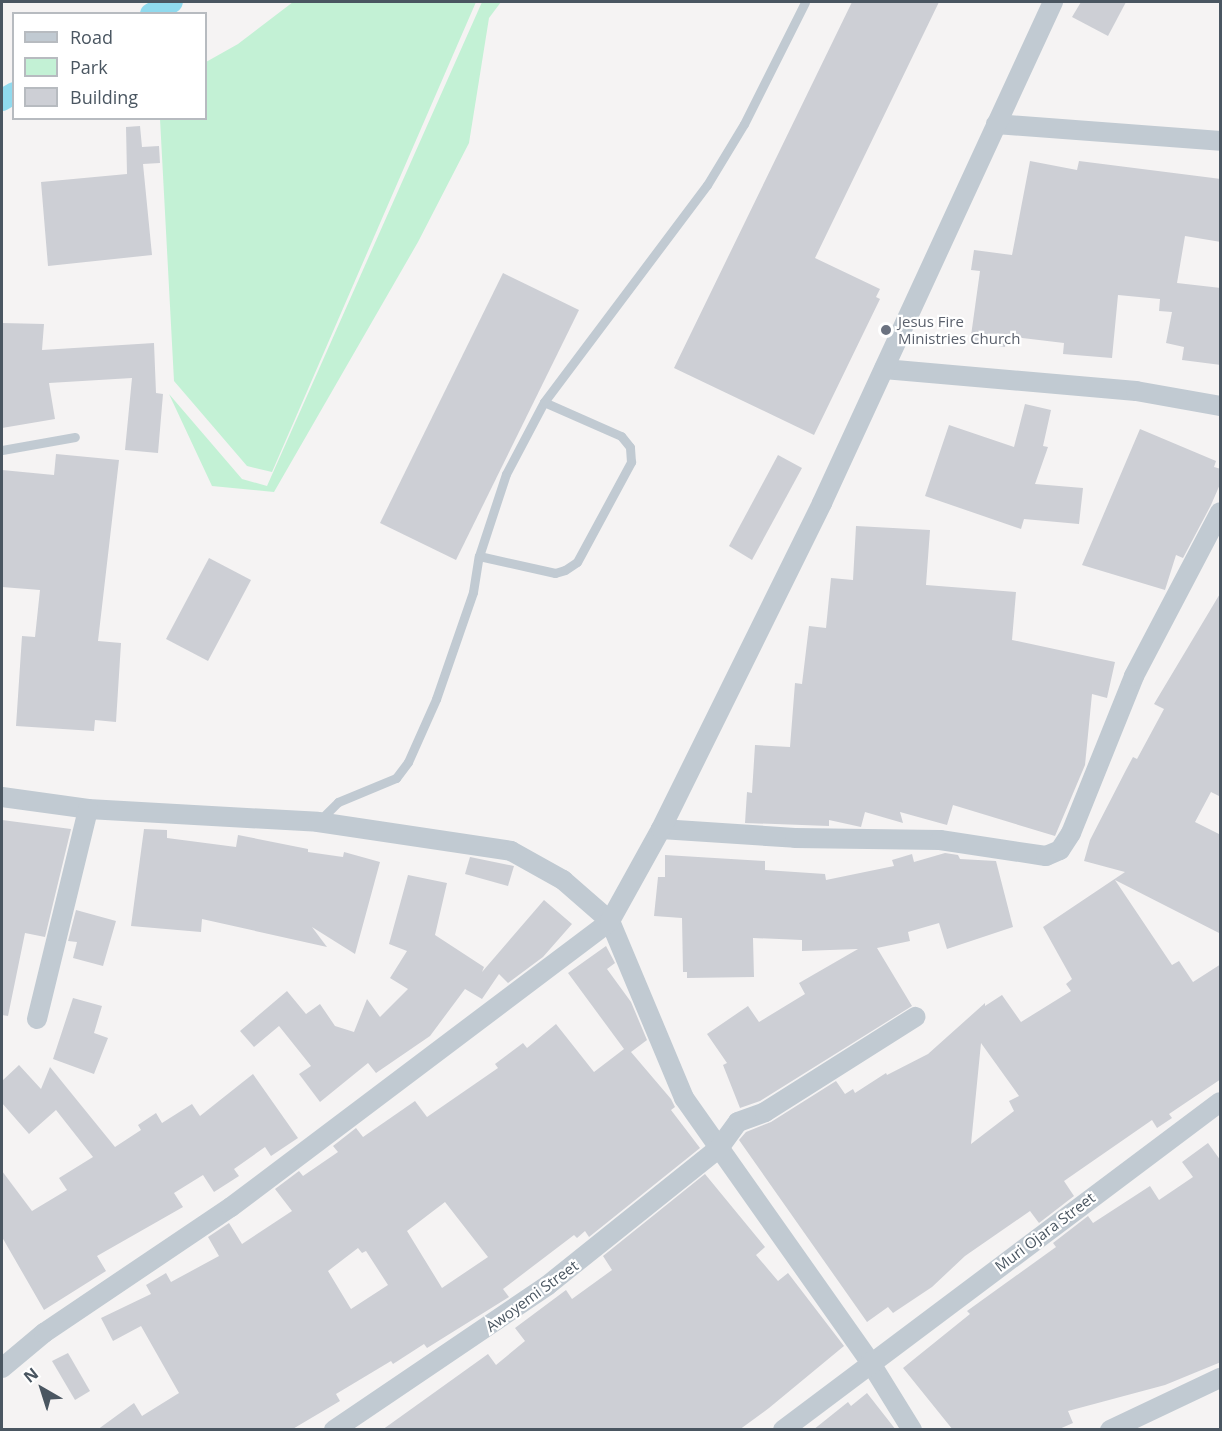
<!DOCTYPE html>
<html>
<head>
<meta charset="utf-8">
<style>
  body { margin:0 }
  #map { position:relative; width:1222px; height:1431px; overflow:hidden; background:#f5f3f3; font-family:"Open Sans",sans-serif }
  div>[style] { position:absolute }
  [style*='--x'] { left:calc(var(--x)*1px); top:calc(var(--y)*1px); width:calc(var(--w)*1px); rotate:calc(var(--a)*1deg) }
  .green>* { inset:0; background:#c3f1d5 }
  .canal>* { height:22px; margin:-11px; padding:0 11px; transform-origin:11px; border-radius:11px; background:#90daee }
  .building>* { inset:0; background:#cdcfd5 }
  .lane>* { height:9px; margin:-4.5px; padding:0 4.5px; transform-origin:4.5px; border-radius:4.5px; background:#c1cad2 }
  .street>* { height:20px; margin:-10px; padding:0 10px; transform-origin:10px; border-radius:10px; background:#c1cad2 }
  .dots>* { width:16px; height:16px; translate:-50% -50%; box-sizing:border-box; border:3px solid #fff; border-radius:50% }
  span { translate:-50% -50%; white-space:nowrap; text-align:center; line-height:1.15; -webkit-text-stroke:4.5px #fff; paint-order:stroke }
  .worship-label { font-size:15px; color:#5b616d }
  .left { translate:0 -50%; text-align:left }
  .street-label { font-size:15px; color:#4a5661 }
  .frame { position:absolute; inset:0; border:3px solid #4a5661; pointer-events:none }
  .legend { position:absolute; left:12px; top:12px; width:195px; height:108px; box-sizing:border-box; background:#fff; border:2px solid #b7bbc0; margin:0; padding:8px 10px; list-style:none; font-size:18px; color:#4a5661 }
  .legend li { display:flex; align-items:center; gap:12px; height:30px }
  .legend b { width:30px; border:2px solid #b7bbc0 }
  .north { position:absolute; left:12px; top:1359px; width:60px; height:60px; -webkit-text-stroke:4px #fff; paint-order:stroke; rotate:321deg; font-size:16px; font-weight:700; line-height:24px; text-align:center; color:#4a5661 }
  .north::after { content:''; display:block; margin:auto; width:21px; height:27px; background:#4a5661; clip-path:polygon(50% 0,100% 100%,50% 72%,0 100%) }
</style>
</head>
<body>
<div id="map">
  <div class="green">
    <div style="clip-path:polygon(293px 2px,476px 2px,272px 472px,247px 466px,174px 381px,160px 119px,206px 118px,206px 62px,238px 44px)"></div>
    <div style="clip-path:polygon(482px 2px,501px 2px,489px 18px,469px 143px,418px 242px,274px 492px,212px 486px,169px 394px,242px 479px,267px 486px)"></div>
  </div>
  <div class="canal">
    <div style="--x:151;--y:14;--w:24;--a:-30"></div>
    <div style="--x:2;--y:100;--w:14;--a:-30"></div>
  </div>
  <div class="building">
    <div style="clip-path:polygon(852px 2px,939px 2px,815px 258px,880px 289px,876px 297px,880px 299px,814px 435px,674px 368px)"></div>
    <div style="clip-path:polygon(1081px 2px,1126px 2px,1108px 36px,1072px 17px)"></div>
    <div style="clip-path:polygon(140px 126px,142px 147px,159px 146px,160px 163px,143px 164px,152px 255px,48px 266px,41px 182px,127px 174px,126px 127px)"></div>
    <div style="clip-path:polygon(1030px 161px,1077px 170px,1079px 161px,1221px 179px,1221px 242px,1185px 236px,1177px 283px,1221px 288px,1221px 365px,1182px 360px,1184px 347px,1166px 343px,1172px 312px,1159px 311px,1160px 299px,1118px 295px,1112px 358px,1063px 354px,1064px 343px,1006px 336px,1005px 347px,970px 343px,980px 271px,971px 270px,974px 250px,1012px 255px)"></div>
    <div style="clip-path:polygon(503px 273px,579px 310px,456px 560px,380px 523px)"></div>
    <div style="clip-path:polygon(2px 323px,44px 324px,42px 350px,154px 343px,156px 393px,163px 394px,158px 453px,125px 450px,132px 378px,49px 383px,55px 419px,2px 428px)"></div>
    <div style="clip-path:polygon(1025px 404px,1051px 410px,1043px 446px,1048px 447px,1035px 484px,1083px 488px,1079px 524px,1024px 519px,1021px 529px,925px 496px,949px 425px,1014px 447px)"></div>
    <div style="clip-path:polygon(1140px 429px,1216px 461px,1214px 467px,1221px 469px,1221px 482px,1211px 505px,1183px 558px,1176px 555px,1165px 590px,1082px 565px)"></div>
    <div style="clip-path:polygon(56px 454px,119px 460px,98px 641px,121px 643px,116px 722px,95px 720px,94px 731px,16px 726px,22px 636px,35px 637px,40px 590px,2px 587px,2px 470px,54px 475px)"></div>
    <div style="clip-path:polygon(778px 455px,802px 468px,752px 560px,729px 546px)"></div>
    <div style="clip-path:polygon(856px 526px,930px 530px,926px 585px,1016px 592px,1012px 640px,1115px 662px,1107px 698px,1092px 694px,1085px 765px,1055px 836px,953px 805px,947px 825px,900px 812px,903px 823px,865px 812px,861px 827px,829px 820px,829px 826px,745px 823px,747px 792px,752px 793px,755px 745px,790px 747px,795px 683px,802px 684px,809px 626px,826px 628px,831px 578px,853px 580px)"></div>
    <div style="clip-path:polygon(209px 558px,251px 580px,208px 661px,166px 639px)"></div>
    <div style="clip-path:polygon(evenodd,1221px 592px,1221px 797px,1211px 792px,1195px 822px,1221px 835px,1221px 934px,1115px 880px,1172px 965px,1179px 961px,1193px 982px,1221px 964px,1221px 1079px,1169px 1114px,1172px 1118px,1157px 1128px,1152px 1120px,1064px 1181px,1074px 1196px,1039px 1223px,1030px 1211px,965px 1256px,932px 1287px,893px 1313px,888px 1307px,867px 1322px,739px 1140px,746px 1132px,771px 1122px,836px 1081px,845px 1094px,853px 1089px,855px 1093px,886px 1073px,887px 1075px,928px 1054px,985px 1003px,985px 1006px,1002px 995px,1021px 1022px,1071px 991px,1066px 984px,1072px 979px,1043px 927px,1125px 872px,1084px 861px,1090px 840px,1126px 770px,1133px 757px,1137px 759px,1164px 709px,1154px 704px,1221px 592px,981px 1043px,1019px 1096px,1009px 1101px,1014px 1111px,971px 1144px,981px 1043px)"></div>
    <div style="clip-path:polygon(2px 820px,71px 829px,45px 937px,25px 933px,8px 1016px,2px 1015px)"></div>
    <div style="clip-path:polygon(144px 829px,167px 830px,167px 838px,236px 847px,238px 835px,308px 849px,308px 852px,343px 857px,344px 852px,380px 862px,355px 954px,312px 927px,327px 947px,202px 919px,201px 932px,131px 926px)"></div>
    <div style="clip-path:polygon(945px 853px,958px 855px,960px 859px,996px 861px,1013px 927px,947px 949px,939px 923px,908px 932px,910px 941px,877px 948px,912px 1006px,760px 1101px,740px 1108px,723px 1065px,727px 1063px,707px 1034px,748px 1006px,759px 1022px,805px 994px,799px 983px,858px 949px,802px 951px,802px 940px,753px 938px,754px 977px,687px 978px,687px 972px,683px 972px,682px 918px,654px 916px,658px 877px,665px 877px,665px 855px,765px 861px,765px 870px,825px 874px,826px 880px,894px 866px,892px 860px,912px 854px,914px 862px)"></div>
    <div style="clip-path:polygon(470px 857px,514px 866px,508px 886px,465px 874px)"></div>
    <div style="clip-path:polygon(408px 875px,447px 883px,435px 935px,484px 967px,482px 972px,544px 900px,572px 924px,543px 957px,508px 983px,499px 974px,482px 999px,465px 989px,430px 1036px,376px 1073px,368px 1063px,320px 1102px,299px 1074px,311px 1066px,279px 1026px,254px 1047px,240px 1031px,287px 991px,306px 1014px,320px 1004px,335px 1026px,354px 1032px,367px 999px,380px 1017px,408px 989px,390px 978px,407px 951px,389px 944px)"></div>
    <div style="clip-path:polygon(76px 910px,116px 921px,103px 966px,73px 958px,77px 942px,68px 941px)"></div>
    <div style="clip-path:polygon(evenodd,606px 946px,615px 963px,607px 969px,631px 1002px,647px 1040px,631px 1052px,671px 1099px,675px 1107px,671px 1110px,700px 1148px,589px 1237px,585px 1231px,577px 1238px,574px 1235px,503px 1289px,509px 1297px,427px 1348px,424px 1344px,393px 1364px,391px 1361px,336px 1394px,340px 1401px,291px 1430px,97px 1430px,134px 1403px,142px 1416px,179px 1393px,141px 1326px,113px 1341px,101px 1318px,151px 1294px,146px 1285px,166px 1273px,171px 1282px,219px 1256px,208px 1237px,229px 1223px,242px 1244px,292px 1211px,275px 1189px,299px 1171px,303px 1176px,338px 1152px,333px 1146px,356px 1128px,363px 1137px,415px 1101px,427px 1117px,498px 1068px,495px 1064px,523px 1043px,527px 1048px,556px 1024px,594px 1072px,624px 1049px,568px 973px,606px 946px,445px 1202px,488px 1257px,442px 1288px,407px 1231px,445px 1202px,606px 946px,358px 1248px,362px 1253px,366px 1251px,388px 1285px,351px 1309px,328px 1271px,358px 1248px)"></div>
    <div style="clip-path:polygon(73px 998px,102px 1006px,94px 1033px,108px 1038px,94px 1074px,53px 1059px)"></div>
    <div style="clip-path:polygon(19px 1065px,41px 1089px,50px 1067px,115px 1147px,141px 1130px,138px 1125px,156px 1113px,162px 1123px,192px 1104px,200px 1116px,253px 1074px,298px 1138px,271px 1156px,265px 1147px,234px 1169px,239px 1176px,214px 1192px,203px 1175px,174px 1193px,183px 1207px,97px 1256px,106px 1271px,44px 1310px,2px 1237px,2px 1171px,32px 1211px,67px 1190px,59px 1178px,93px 1157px,56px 1110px,29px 1134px,2px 1103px,2px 1081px)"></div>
    <div style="clip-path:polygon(1208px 1143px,1221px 1161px,1221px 1362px,1165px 1385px,1068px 1411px,1073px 1423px,1057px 1430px,953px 1430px,903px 1368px,970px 1314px,967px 1311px,1056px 1247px,1053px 1243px,1088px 1216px,1093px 1223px,1150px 1186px,1159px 1200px,1193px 1177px,1182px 1162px)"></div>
    <div style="clip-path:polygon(705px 1174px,765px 1247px,756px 1255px,778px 1281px,788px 1273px,844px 1346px,769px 1408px,739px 1430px,382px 1430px,488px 1354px,496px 1365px,525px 1341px,515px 1328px,566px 1290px,572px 1299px,612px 1270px,603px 1256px)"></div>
    <div style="clip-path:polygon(68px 1353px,90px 1391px,75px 1400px,52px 1361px)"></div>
    <div style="clip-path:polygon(867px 1393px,896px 1430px,813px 1430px,848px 1402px,851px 1406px)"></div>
  </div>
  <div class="lane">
    <div style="--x:2;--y:450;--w:74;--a:-10.1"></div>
    <div style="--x:479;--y:556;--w:78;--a:12.6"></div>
    <div style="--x:555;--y:573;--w:10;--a:-17"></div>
    <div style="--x:565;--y:570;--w:14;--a:-34"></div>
    <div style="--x:577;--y:562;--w:114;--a:-61.6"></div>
    <div style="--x:631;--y:462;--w:15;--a:-94"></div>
    <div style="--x:630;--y:447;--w:14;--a:-129"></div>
    <div style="--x:621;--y:436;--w:84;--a:-156.2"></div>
    <div style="--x:320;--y:820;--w:25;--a:-45"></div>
    <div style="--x:338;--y:802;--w:63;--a:-22.5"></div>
    <div style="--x:396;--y:778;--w:20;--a:-53"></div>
    <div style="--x:408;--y:762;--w:69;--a:-66"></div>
    <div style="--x:436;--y:699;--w:113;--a:-70.9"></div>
    <div style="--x:473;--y:592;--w:36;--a:-81"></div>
    <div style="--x:479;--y:556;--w:86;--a:-71.8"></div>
    <div style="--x:506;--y:474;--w:81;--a:-62.2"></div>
    <div style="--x:544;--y:402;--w:271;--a:-53.1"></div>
    <div style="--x:707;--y:185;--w:71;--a:-58.8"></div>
    <div style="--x:744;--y:124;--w:136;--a:-63.4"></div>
  </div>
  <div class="street">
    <div style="--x:996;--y:124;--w:225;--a:4.3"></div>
    <div style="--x:884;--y:369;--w:253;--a:5"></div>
    <div style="--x:1136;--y:391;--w:85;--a:10.1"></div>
    <div style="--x:2;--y:797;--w:87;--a:7.9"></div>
    <div style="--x:88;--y:809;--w:230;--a:3.2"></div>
    <div style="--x:318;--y:822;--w:195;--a:8.5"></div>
    <div style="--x:511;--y:851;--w:60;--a:29.1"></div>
    <div style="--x:563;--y:880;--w:62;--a:41.1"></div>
    <div style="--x:610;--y:921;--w:192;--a:67.3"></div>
    <div style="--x:684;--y:1098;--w:323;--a:54.8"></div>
    <div style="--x:870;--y:1362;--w:80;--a:58.3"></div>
    <div style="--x:661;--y:829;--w:134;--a:3.8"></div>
    <div style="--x:795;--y:838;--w:145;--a:0.8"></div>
    <div style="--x:940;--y:840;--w:107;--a:8.6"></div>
    <div style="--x:1046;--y:856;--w:15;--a:-23"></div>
    <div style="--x:1060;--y:850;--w:20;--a:-57"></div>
    <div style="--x:1071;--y:833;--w:169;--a:-68.1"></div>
    <div style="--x:1134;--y:676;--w:185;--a:-62.3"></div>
    <div style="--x:37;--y:1019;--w:216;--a:-76.3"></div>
    <div style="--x:2;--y:1368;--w:55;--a:-39.8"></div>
    <div style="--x:44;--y:1333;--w:225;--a:-34"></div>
    <div style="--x:231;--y:1207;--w:475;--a:-37"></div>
    <div style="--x:610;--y:921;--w:105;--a:-61"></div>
    <div style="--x:661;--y:829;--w:364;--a:-63.7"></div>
    <div style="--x:822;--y:503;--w:552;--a:-65.25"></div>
    <div style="--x:334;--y:1430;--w:258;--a:-34.1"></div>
    <div style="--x:548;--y:1285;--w:219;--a:-38.7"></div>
    <div style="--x:719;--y:1148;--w:32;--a:-54"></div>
    <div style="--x:738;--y:1122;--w:29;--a:-20"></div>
    <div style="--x:765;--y:1112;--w:178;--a:-32.3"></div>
    <div style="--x:783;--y:1430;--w:546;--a:-36.89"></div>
    <div style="--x:1110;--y:1430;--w:122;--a:-25.3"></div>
  </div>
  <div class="dots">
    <div style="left:886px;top:330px;background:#6b7280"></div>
  </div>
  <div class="worship-label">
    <span class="left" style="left:898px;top:330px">Jesus Fire<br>Ministries Church</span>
  </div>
  <div class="street-label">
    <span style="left:1045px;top:1232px;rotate:-37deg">Muri Ojara Street</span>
    <span style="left:532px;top:1296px;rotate:-36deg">Awoyemi Street</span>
  </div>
  <div class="frame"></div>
  <ul class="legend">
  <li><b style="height:8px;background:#c1cad2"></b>Road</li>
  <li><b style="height:16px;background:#c3f1d5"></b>Park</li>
  <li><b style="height:16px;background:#cdcfd5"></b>Building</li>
  </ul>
  <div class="north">N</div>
</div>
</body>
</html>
